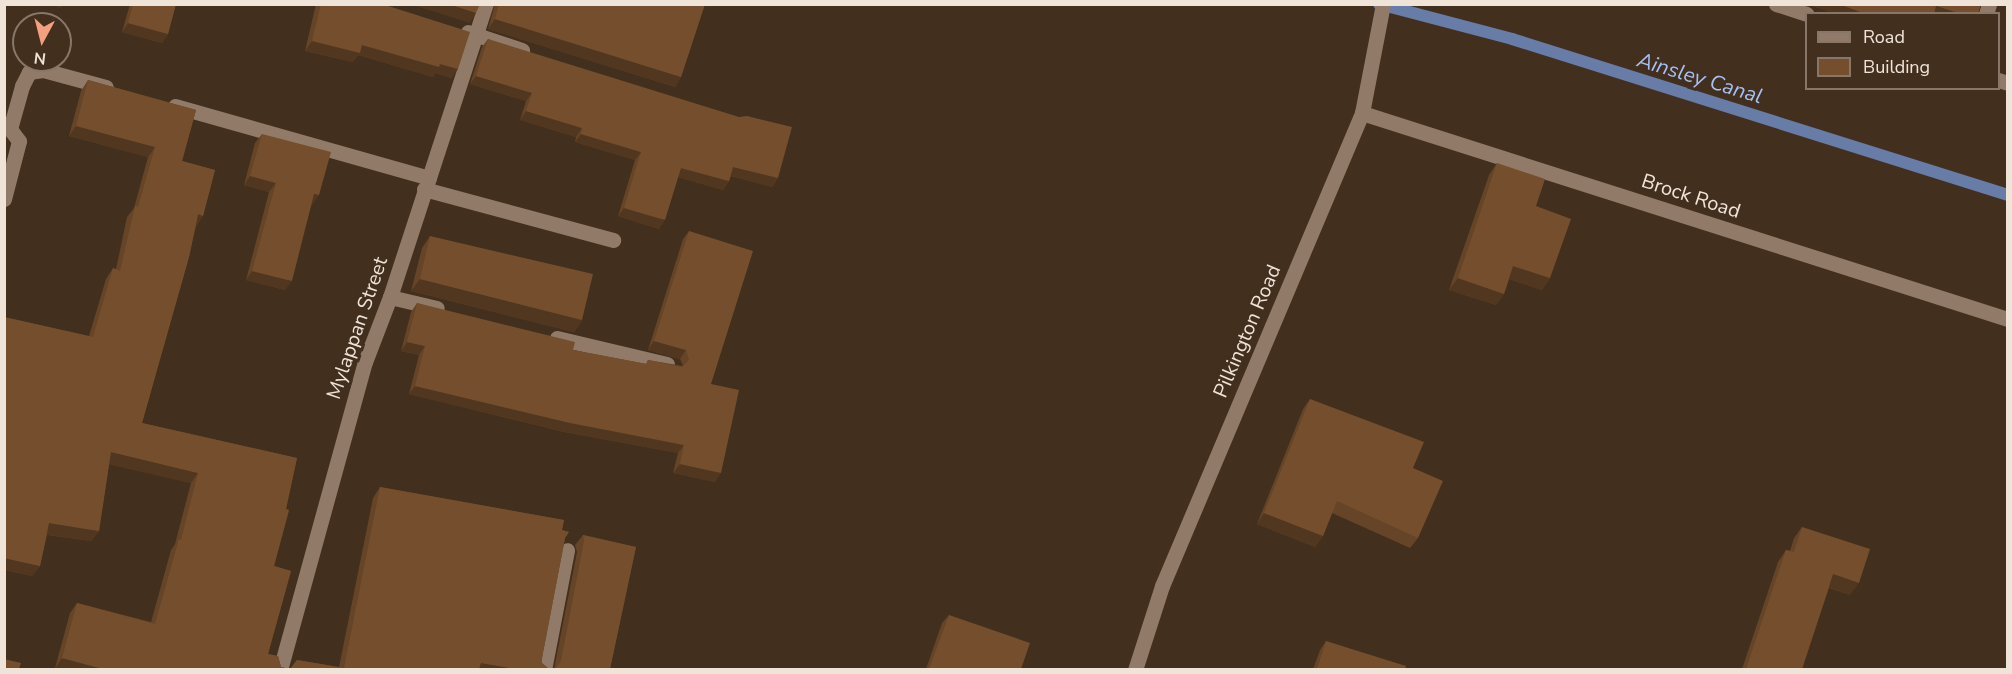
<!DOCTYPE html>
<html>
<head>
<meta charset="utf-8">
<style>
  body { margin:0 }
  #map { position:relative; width:2012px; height:674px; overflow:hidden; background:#422f1e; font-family:"Nunito Sans",sans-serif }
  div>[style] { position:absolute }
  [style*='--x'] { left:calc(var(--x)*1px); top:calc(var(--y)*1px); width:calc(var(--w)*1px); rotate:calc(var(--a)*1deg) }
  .stream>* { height:12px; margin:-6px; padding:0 6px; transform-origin:6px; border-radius:6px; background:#677ca7 }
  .street>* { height:15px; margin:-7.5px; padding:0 7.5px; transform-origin:7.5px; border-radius:7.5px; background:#917b68 }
  .secondary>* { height:15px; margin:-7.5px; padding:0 7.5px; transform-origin:7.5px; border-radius:7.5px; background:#917b68 }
  .wall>* { inset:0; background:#654427 }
  .shaded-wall>* { inset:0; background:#523720 }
  .building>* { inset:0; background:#754f2d }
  span { translate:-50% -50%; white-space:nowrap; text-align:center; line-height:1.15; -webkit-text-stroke:6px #422f1e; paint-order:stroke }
  .street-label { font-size:20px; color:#f0e4d9 }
  .water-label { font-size:21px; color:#a6c1f5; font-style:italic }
  .frame { position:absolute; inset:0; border:6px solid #f0e4d9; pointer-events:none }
  .legend { position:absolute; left:1805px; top:12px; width:195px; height:78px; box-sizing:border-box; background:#422f1e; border:2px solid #887769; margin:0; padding:8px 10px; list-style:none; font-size:18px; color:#f0e4d9 }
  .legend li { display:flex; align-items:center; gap:12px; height:30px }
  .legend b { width:30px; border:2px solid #887769 }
  .north { position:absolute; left:12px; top:12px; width:60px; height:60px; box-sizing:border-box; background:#422f1e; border:2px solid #887769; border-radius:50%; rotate:187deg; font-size:16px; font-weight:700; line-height:24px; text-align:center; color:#f0e4d9 }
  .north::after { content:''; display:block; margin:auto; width:21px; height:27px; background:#f2a080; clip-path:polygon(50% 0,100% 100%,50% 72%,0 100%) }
</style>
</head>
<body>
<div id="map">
  <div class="stream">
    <div style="--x:1379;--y:4;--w:138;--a:14.7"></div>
    <div style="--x:1512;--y:39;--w:520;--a:17.46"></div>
  </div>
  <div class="street">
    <div style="--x:1776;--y:4;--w:32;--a:18"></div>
    <div style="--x:1986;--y:14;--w:10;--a:-73"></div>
    <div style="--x:468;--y:32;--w:57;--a:18.4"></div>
    <div style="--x:1998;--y:80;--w:10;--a:17"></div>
    <div style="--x:175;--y:106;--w:264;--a:15.8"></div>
    <div style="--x:1362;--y:113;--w:678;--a:17.69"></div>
    <div style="--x:4;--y:127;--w:6;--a:18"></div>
    <div style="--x:10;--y:129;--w:15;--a:53"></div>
    <div style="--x:19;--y:141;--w:60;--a:104.5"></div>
    <div style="--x:10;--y:129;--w:45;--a:-74.4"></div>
    <div style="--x:22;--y:86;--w:16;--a:-63"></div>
    <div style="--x:29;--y:72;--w:14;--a:-8"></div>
    <div style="--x:43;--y:70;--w:65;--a:15.1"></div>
    <div style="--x:424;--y:189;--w:196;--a:15.1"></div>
    <div style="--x:390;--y:297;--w:48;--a:13.2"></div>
    <div style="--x:557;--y:338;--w:113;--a:13.3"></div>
    <div style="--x:280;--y:670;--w:320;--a:-74.6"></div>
    <div style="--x:365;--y:362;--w:70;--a:-69"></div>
    <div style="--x:390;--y:297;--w:308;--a:-71.9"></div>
    <div style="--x:544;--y:670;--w:122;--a:-79.1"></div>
  </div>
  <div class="secondary">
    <div style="--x:1135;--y:670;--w:88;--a:-72.2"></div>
    <div style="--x:1162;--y:586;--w:514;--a:-67.08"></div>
    <div style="--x:1362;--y:113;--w:111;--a:-79.1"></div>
  </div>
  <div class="wall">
    <div style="clip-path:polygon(130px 4px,176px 4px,168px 34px,162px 43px,122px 32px)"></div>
    <div style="clip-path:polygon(316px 4px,382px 4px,458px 69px,451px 78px,435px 73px,433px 77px,358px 55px,353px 62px,305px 51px)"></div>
    <div style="clip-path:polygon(495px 4px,705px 4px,681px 77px,675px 87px,488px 29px)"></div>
    <div style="clip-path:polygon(488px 39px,778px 178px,772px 187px,731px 176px,729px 181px,723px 190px,678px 177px,659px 229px,618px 216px,635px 160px,575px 142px,576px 137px,520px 120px,526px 101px,470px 84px,482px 47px)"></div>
    <div style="clip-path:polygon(88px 80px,196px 110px,182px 161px,215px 170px,203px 216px,196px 226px,189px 257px,142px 423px,297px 458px,286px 509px,289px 510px,274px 566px,291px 571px,268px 654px,278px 656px,281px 667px,290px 669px,297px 660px,339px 667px,373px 498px,380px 487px,564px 520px,562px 530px,569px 532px,565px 538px,542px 658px,542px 663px,549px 669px,554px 669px,577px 552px,575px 545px,583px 535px,636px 547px,610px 669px,60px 669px,55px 668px,70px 613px,77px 603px,151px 622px,171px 550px,175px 544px,191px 483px,109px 464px,99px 531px,91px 541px,47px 535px,40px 566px,32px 576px,4px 570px,4px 317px,89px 336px,106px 279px,113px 268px,116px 269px,127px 217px,134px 208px,148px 157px,69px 136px,81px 91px)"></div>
    <div style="clip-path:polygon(262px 134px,313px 204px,312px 203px,285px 290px,246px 280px,269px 192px,244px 185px,255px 143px)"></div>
    <div style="clip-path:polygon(1497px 163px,1536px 206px,1550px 278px,1542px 290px,1509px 279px,1504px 294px,1496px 305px,1449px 290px,1489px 175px)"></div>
    <div style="clip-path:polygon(689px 231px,711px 384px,715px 482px,673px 473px,678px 453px,564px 432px,409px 394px,419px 355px,401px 351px,411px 312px,417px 303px,573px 350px,646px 364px,648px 360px,683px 366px,680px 359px,648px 350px,683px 239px)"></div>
    <div style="clip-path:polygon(430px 236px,582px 320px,574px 332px,411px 291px,422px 248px)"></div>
    <div style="clip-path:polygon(1310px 399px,1418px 538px,1410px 548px,1332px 513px,1323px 536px,1315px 547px,1257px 524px,1303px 409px)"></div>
    <div style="clip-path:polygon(1802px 527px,1850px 595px,1829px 588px,1802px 669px,1742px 669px,1778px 562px,1786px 550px,1790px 551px,1794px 538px)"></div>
    <div style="clip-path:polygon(949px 615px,1021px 669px,926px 669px,942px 623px)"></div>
    <div style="clip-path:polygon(1326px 641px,1405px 669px,1313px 669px,1320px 650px)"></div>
  </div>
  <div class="shaded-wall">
    <div style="clip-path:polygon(49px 4px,63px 4px,61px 8px)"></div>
    <div style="clip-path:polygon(410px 4px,448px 4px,476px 13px,470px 23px)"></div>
    <div style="clip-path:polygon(1807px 4px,1839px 4px,1865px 14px,1834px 14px)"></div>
    <div style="clip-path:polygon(1936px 6px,1961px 14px,1931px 14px)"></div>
    <div style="clip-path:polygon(495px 19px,681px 77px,675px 87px,488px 29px)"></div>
    <div style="clip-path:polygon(128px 23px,168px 34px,162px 43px,122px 32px)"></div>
    <div style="clip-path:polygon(312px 41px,362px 45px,440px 64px,458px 69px,451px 78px,435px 73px,433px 77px,358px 55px,353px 62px,305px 51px)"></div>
    <div style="clip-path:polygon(476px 76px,532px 93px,526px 101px,470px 84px)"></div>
    <div style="clip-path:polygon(526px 111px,582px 128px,576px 137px,520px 120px)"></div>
    <div style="clip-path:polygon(76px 126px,155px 147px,148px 157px,69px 136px)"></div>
    <div style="clip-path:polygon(581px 134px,641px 152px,635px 160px,575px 142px)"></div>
    <div style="clip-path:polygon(733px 167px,778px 178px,772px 187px,728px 175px)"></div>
    <div style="clip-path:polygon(681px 168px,729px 181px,723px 190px,675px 176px)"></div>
    <div style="clip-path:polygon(250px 176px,276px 183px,269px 192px,244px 185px)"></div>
    <div style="clip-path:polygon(314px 194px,319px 195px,313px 204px,308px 202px)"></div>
    <div style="clip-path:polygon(624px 208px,665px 220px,659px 229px,618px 216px)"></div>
    <div style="clip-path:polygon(198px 214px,203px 216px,196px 226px)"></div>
    <div style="clip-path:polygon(1513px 266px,1550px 278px,1542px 290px,1505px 278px)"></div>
    <div style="clip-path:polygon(252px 271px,292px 281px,285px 290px,246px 280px)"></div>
    <div style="clip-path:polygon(1458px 278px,1504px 294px,1496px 305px,1449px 290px)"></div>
    <div style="clip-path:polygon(420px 279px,582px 320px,574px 332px,411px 291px)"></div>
    <div style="clip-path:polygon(654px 341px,686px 350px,680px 359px,648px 350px)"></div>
    <div style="clip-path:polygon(407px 342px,425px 346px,419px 355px,401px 351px)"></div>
    <div style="clip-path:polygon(415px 386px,684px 445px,678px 453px,564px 432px,409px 394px)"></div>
    <div style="clip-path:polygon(111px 452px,198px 473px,191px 483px,103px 463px)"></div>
    <div style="clip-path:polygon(680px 464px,721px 473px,715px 482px,673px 473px)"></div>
    <div style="clip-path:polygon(1264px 513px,1323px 536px,1315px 547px,1257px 524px)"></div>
    <div style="clip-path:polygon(49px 523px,99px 531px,91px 541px,42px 534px)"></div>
    <div style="clip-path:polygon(4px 558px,40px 566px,32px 576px,4px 570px)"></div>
    <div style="clip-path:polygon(1833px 574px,1859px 583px,1850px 595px,1825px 586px)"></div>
    <div style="clip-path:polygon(62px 658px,103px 669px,60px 669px,55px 668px)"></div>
    <div style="clip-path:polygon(481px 663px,515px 669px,477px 669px)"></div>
  </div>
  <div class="building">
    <div style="clip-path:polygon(133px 4px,176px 4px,168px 34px,128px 23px)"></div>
    <div style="clip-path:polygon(321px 4px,382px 4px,470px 32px,458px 69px,440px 64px,439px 67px,362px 45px,360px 53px,312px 41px)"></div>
    <div style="clip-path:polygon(448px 4px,480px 4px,476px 13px)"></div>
    <div style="clip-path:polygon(499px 4px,705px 4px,681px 77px,495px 19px)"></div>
    <div style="clip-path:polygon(1839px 4px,1981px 4px,1978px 14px,1961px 14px,1936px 6px,1934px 14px,1865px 14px)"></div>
    <div style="clip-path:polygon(488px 39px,739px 117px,747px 116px,792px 127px,778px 178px,733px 167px,729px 181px,681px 168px,665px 220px,624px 208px,641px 152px,581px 134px,582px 128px,526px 111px,532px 93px,476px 76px)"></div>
    <div style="clip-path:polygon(88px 80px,196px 110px,182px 161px,215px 170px,203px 216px,198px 214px,189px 257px,142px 423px,297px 458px,286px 509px,289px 510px,274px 566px,291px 571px,268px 654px,278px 656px,281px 667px,290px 669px,297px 660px,344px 668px,380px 487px,564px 520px,562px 530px,569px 532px,565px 538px,542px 658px,542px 663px,549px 669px,555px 669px,561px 661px,584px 541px,583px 535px,636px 547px,610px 669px,515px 669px,481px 663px,479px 669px,103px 669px,62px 658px,77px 603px,155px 624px,179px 539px,181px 540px,198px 473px,111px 452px,99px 531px,49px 523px,40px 566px,4px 558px,4px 317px,93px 337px,113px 268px,120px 271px,135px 206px,138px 207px,155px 147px,76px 126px)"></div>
    <div style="clip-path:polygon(262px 134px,331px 152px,319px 195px,314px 194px,292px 281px,252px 271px,276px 183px,250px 176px)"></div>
    <div style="clip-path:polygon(1497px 163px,1545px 179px,1536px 206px,1571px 219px,1550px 278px,1513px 266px,1504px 294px,1458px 278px)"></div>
    <div style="clip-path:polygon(689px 231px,753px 251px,711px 384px,739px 390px,721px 473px,680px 464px,684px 445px,570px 423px,415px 386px,425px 346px,407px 342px,417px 303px,575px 342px,573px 350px,647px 364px,648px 360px,682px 367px,689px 360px,686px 350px,654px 341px)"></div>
    <div style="clip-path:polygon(430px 236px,593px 274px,582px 320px,420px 279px)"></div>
    <div style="clip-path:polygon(1310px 399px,1424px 442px,1413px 468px,1443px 481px,1418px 538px,1337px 501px,1323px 536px,1264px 513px)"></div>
    <div style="clip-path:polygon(1802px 527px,1870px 549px,1859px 583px,1833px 574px,1802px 669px,1746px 669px,1786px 550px,1794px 552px)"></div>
    <div style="clip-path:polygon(949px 615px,1030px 643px,1021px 669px,929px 669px)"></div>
    <div style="clip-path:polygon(1326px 641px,1406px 666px,1405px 669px,1317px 669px)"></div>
    <div style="clip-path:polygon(4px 659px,21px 663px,19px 669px,4px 669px)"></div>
  </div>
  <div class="street-label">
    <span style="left:1691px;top:196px;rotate:18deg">Brock Road</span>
    <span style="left:357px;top:328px;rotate:-71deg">Mylappan Street</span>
    <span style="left:1247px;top:331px;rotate:-67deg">Pilkington Road</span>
  </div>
  <div class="water-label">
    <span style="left:1700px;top:78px;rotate:17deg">Ainsley Canal</span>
  </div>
  <div class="frame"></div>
  <ul class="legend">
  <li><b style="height:8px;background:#917b68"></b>Road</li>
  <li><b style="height:16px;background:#754f2d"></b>Building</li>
  </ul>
  <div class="north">N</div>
</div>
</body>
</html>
